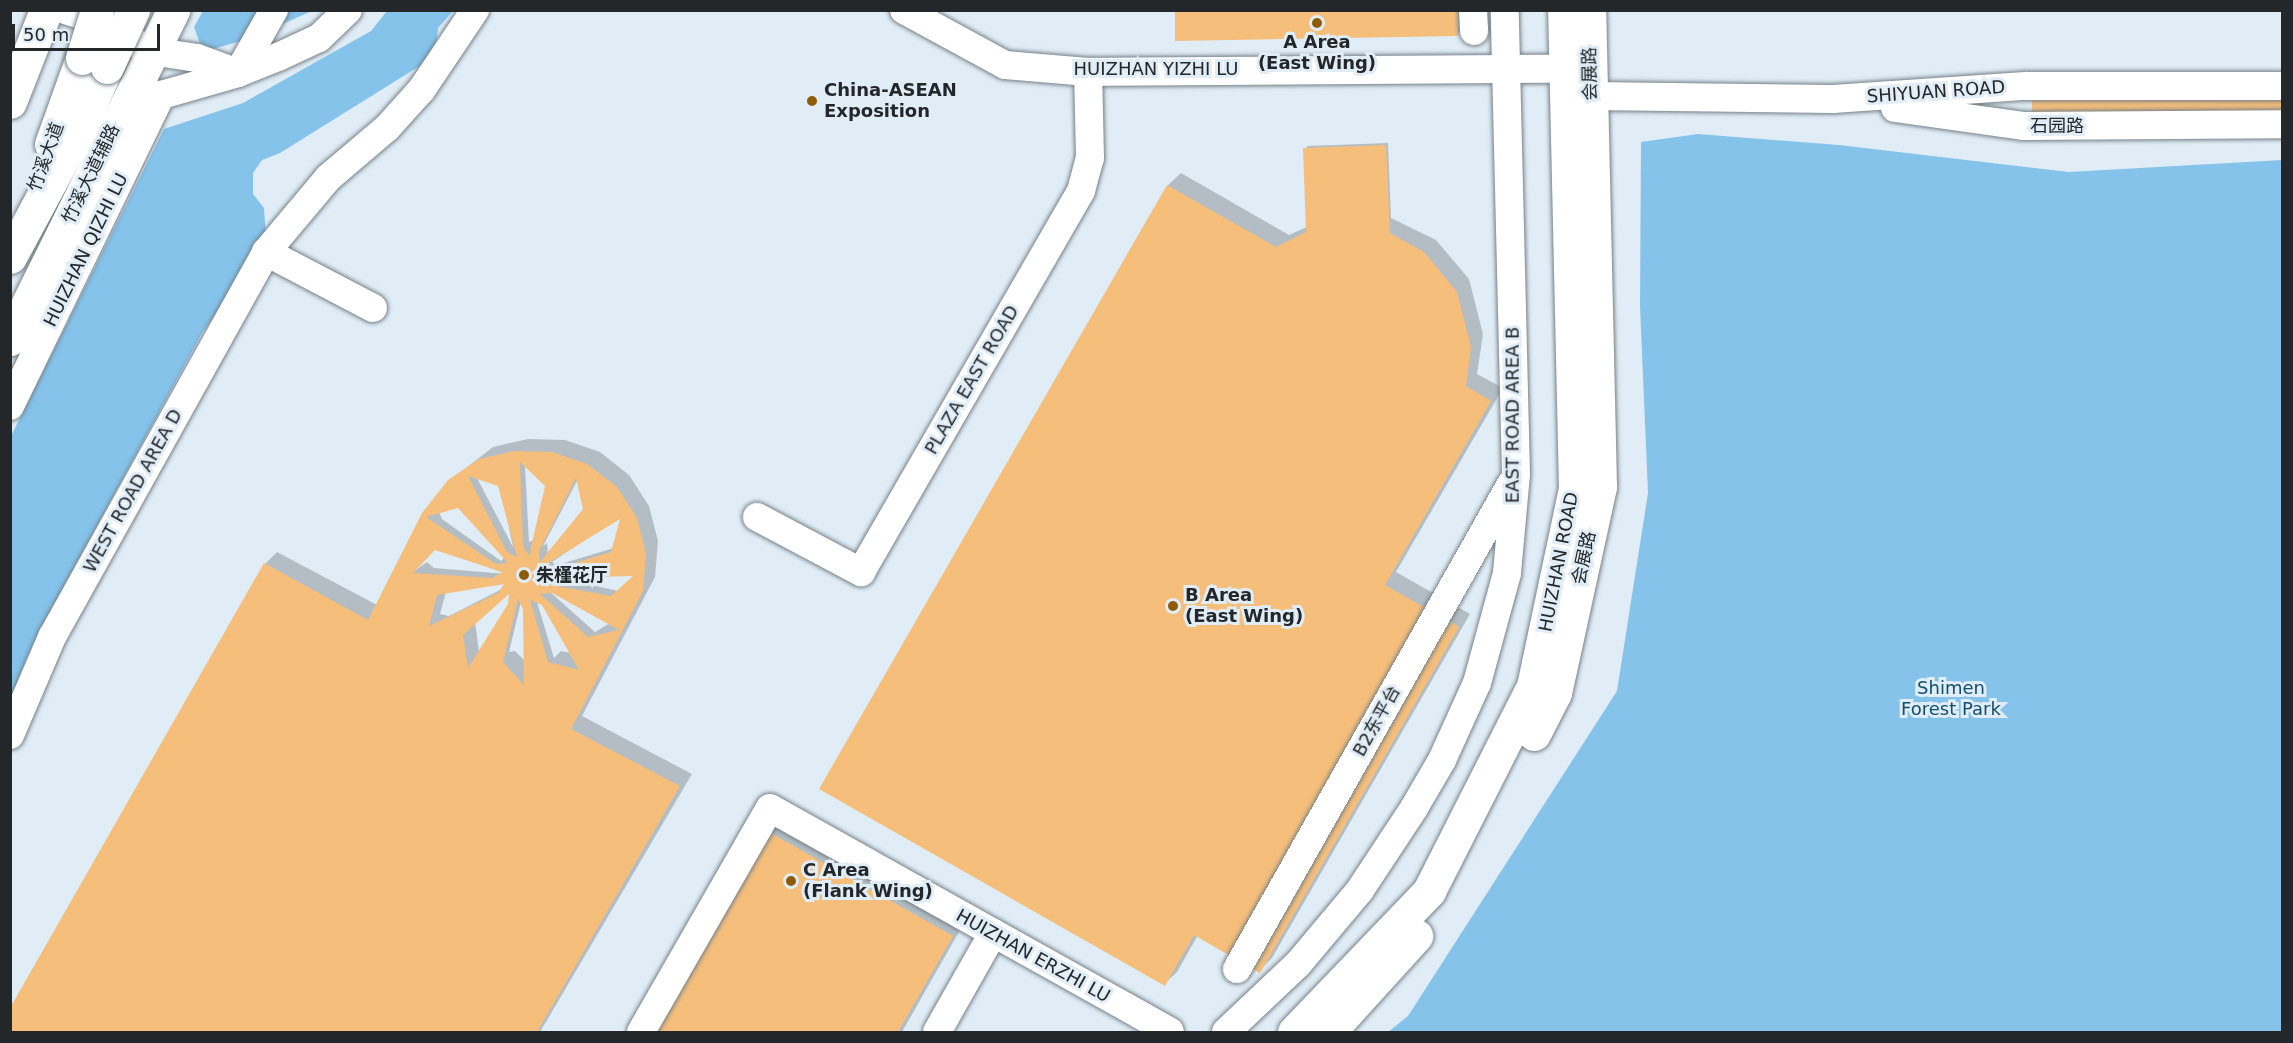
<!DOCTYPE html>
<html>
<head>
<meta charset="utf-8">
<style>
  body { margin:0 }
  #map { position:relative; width:2293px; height:1043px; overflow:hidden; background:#e1edf6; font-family:"DejaVu Sans","Noto Sans SC",sans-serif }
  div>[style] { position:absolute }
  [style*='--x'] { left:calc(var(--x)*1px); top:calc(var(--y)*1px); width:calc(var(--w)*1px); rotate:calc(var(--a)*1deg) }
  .green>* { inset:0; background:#85c3eb }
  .shadow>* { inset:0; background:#0003 }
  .building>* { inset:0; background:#f5be7b }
  .roads { filter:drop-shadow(0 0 2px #768189) drop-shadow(0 0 2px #768189) }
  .minor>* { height:28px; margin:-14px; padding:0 14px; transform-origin:14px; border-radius:14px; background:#fff }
  .major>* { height:33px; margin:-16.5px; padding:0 16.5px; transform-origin:16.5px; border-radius:16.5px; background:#fff }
  .highway>* { height:33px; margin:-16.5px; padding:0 16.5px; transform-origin:16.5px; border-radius:16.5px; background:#fff }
  .bridges { filter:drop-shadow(0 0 2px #768189) drop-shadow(0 0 2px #768189) }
  .highway-bridge>* { height:33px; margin:-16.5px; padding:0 16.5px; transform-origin:16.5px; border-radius:16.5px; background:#fff }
  .dots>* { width:16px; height:16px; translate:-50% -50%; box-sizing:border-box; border:3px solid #e1edf6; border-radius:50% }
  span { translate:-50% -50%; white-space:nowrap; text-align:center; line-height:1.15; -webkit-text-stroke:6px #e1edf6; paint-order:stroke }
  .poi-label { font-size:18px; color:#23272a; font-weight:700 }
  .left { translate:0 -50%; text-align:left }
  .street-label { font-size:18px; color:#23272a }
  .park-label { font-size:18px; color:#104e6f }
  .frame { position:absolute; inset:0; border:12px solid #23272a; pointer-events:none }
  .scale { position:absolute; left:12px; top:24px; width:148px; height:27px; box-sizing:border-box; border:3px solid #23272a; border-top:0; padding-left:8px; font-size:18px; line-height:21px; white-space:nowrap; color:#23272a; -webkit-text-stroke:4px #e1edf6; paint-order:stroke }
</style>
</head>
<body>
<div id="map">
  <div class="green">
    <div style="clip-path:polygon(203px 11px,262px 11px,244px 40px,203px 52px,194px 27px)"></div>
    <div style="clip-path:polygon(287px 11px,312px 11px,278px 26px)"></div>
    <div style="clip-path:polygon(387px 11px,453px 11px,438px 28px,436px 46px,426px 62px,280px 153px,262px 160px,253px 173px,253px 194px,264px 208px,266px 237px,250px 267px,202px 333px,40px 631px,11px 696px,11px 436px,164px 129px,243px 103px,371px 31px)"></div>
    <div style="clip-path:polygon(1698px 134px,1839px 145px,2069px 172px,2282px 160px,2282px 1032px,1388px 1032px,1408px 1016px,1617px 691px,1648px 493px,1640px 306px,1641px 142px)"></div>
  </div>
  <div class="shadow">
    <div style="clip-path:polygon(1176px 10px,1470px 10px,1470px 22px,1458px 34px)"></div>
    <div style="clip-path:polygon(1388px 143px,1391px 218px,1436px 240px,1469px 279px,1483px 334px,1477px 374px,1503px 388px,1396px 572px,1470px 614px,1272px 958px,1259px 971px,1198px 935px,1177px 972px,1164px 984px,821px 789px,1168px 185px,1181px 173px,1289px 235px,1307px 227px,1307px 146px)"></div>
    <div style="clip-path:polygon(evenodd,528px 439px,565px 440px,600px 452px,629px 475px,649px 506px,658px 541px,655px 577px,582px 716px,692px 774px,540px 1032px,10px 1032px,10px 1011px,265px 564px,277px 552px,377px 605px,423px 513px,449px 481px,493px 447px,528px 439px,525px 466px,547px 485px,534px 540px,529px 542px,525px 466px,528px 439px,477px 478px,500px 484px,513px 547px,477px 478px,528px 439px,578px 479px,585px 510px,548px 554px,547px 543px,543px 546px,578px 479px,528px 439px,458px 506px,505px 557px,501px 561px,442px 519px,439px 512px,458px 506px,528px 439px,623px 514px,614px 548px,557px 565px,552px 562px,623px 514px,528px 439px,435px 548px,507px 574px,434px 568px,427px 562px,410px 574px,435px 548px,528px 439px,636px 574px,618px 591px,556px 577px,636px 574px,528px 439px,507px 582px,502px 589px,449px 616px,440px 614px,446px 592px,507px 582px,528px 439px,510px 590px,510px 605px,479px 652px,475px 622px,510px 590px,528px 439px,549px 591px,610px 623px,595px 632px,549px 591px,528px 439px,521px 602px,525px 609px,525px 661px,515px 651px,509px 652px,521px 602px,528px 439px,537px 602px,543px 604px,571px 653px,561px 651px,554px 658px,537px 602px)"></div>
    <div style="clip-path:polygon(772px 815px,964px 923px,902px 1032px,643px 1032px)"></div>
  </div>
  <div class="building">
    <div style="clip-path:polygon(1175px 10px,1458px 10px,1458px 36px,1175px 41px)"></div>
    <div style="clip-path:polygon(2032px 96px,2282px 96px,2282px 119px,2032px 120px)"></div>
    <div style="clip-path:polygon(1386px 145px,1390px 233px,1424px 252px,1457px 292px,1471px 347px,1466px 386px,1491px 401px,1385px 585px,1459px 627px,1260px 973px,1194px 935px,1165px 986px,819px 789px,1167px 185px,1276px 247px,1306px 232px,1303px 148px)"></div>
    <div style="clip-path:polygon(evenodd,514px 451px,552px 452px,587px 464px,617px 487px,637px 518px,646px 554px,643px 591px,571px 729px,680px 786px,537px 1032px,10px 1032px,10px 1008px,264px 563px,368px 620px,422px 513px,448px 480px,479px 459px,514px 451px,520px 462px,545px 486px,529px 556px,523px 546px,520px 462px,514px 451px,468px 476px,498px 486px,517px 557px,507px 552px,468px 476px,514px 451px,576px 478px,583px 509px,540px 562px,539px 551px,576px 478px,514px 451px,458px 508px,508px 563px,496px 564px,426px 517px,458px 508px,514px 451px,620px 519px,611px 552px,544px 572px,550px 562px,620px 519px,514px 451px,435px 550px,502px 572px,493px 578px,413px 573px,435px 550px,514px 451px,633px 576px,611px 596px,546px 584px,555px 578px,633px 576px,514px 451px,504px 584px,498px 593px,429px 626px,437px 595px,504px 584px,514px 451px,552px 593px,619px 630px,588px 637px,540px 594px,552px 593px,514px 451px,509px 594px,508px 604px,468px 668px,463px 635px,509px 594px,514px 451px,518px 599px,523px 609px,524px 685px,503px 662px,518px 599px,514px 451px,530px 600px,542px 605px,579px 670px,548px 662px,530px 600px)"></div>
    <div style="clip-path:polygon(758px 826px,953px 936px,898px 1032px,641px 1032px)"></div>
  </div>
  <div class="roads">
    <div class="minor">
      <div style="--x:65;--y:10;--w:25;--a:18"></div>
      <div style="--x:89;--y:18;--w:70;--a:28"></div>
      <div style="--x:151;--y:51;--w:47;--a:8.7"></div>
      <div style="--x:197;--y:58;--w:44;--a:20.1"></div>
      <div style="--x:904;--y:10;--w:115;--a:28.6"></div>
      <div style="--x:1005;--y:65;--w:83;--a:4.8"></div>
      <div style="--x:1088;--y:72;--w:478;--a:-0.4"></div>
      <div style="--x:1566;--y:69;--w:36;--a:48"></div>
      <div style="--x:1590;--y:96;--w:243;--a:0.7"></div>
      <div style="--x:1833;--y:99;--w:193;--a:-3.9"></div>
      <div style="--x:2026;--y:86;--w:256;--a:0"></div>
      <div style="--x:1473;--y:10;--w:21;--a:87"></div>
      <div style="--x:238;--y:73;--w:73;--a:-60.3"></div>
      <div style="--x:144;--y:100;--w:98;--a:-16"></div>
      <div style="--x:238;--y:73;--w:43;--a:-21.8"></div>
      <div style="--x:278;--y:57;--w:45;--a:-24.9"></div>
      <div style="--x:319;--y:38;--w:40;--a:-44"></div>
      <div style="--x:1895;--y:108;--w:129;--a:8"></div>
      <div style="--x:2023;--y:126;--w:259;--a:-0.4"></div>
      <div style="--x:373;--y:308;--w:121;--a:-152.4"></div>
      <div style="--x:266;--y:252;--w:97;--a:-50"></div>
      <div style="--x:328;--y:178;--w:77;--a:-40.3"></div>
      <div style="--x:387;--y:128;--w:52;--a:-48.1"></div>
      <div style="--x:422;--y:89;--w:95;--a:-56.1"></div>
      <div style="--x:10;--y:406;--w:346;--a:-64.1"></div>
      <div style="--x:757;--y:517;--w:118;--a:27.9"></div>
      <div style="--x:861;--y:572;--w:440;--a:-60"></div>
      <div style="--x:1081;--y:191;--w:34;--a:-75"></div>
      <div style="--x:1090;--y:158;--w:86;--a:-91.3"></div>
      <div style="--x:10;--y:735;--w:107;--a:-66.8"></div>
      <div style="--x:52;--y:637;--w:440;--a:-60.9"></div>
      <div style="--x:1237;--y:969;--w:557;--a:-60.54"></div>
      <div style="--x:641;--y:1032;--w:258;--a:-60.1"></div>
      <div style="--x:770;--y:808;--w:458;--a:29.2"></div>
      <div style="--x:937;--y:1032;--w:114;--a:-60.5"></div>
      <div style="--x:1226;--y:1032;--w:99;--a:-43.4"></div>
      <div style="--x:1298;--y:964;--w:97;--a:-50"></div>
      <div style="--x:1360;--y:890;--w:98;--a:-56.6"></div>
      <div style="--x:1414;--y:808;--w:56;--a:-59.7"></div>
      <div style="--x:1442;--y:760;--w:85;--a:-65.6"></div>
      <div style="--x:1477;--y:683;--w:114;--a:-74.7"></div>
      <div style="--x:1507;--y:573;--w:99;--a:-84.8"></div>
      <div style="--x:1516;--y:474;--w:464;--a:-91.4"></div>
    </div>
    <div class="major">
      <div style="--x:10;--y:339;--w:367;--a:-63.6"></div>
      <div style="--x:1534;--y:734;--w:46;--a:-62.9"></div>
      <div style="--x:1555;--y:693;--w:212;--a:-77.7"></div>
      <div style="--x:1600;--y:486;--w:476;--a:-91.3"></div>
      <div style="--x:1294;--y:1032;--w:195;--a:-46.2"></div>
      <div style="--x:1429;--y:891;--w:230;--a:-63.1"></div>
      <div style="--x:1533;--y:686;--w:201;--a:-78"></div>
      <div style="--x:1575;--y:489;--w:479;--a:-91.3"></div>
      <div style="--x:1329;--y:1032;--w:130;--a:-47.8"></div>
    </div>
    <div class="highway">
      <div style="--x:10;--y:102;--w:99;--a:-68.6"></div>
      <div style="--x:51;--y:144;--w:91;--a:-70.2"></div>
      <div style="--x:10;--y:257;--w:150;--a:-61.7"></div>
      <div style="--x:81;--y:125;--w:64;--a:-65.9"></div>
    </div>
  </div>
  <div class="bridges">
    <div class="highway-bridge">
      <div style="--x:82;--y:58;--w:50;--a:-72.6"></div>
      <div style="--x:107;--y:67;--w:63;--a:-65.5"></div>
    </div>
  </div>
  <div class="dots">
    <div style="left:1317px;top:23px;background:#8e5c08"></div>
    <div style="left:812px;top:101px;background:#8e5c08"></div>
    <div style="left:524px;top:575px;background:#8e5c08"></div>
    <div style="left:1173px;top:606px;background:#8e5c08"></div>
    <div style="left:791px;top:881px;background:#8e5c08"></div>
  </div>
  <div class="poi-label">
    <span style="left:1317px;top:53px">A Area<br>(East Wing)</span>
    <span class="left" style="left:824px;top:101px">China-ASEAN<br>Exposition</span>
    <span class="left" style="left:536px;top:575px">朱槿花厅</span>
    <span class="left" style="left:1185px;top:606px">B Area<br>(East Wing)</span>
    <span class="left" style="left:803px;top:881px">C Area<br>(Flank Wing)</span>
  </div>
  <div class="street-label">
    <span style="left:1156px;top:69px">HUIZHAN YIZHI LU</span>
    <span style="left:1590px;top:74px;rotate:-91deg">会展路</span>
    <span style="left:1936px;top:92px;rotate:-4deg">SHIYUAN ROAD</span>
    <span style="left:2057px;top:126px">石园路</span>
    <span style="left:46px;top:157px;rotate:-70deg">竹溪大道</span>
    <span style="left:91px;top:174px;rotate:-64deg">竹溪大道辅路</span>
    <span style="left:86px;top:250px;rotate:-64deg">HUIZHAN QIZHI LU</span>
    <span style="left:972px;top:380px;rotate:-60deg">PLAZA EAST ROAD</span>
    <span style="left:1513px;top:415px;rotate:-90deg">EAST ROAD AREA B</span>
    <span style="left:133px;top:491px;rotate:-61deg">WEST ROAD AREA D</span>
    <span style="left:1584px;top:558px;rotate:-78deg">会展路</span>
    <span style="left:1559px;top:562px;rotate:-79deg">HUIZHAN ROAD</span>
    <span style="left:1377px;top:721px;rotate:-61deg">B2东平台</span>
    <span style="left:1033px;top:956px;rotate:29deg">HUIZHAN ERZHI LU</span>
  </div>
  <div class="park-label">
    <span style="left:1951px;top:699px">Shimen<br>Forest Park</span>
  </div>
  <div class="frame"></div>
  <div class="scale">50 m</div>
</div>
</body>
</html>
